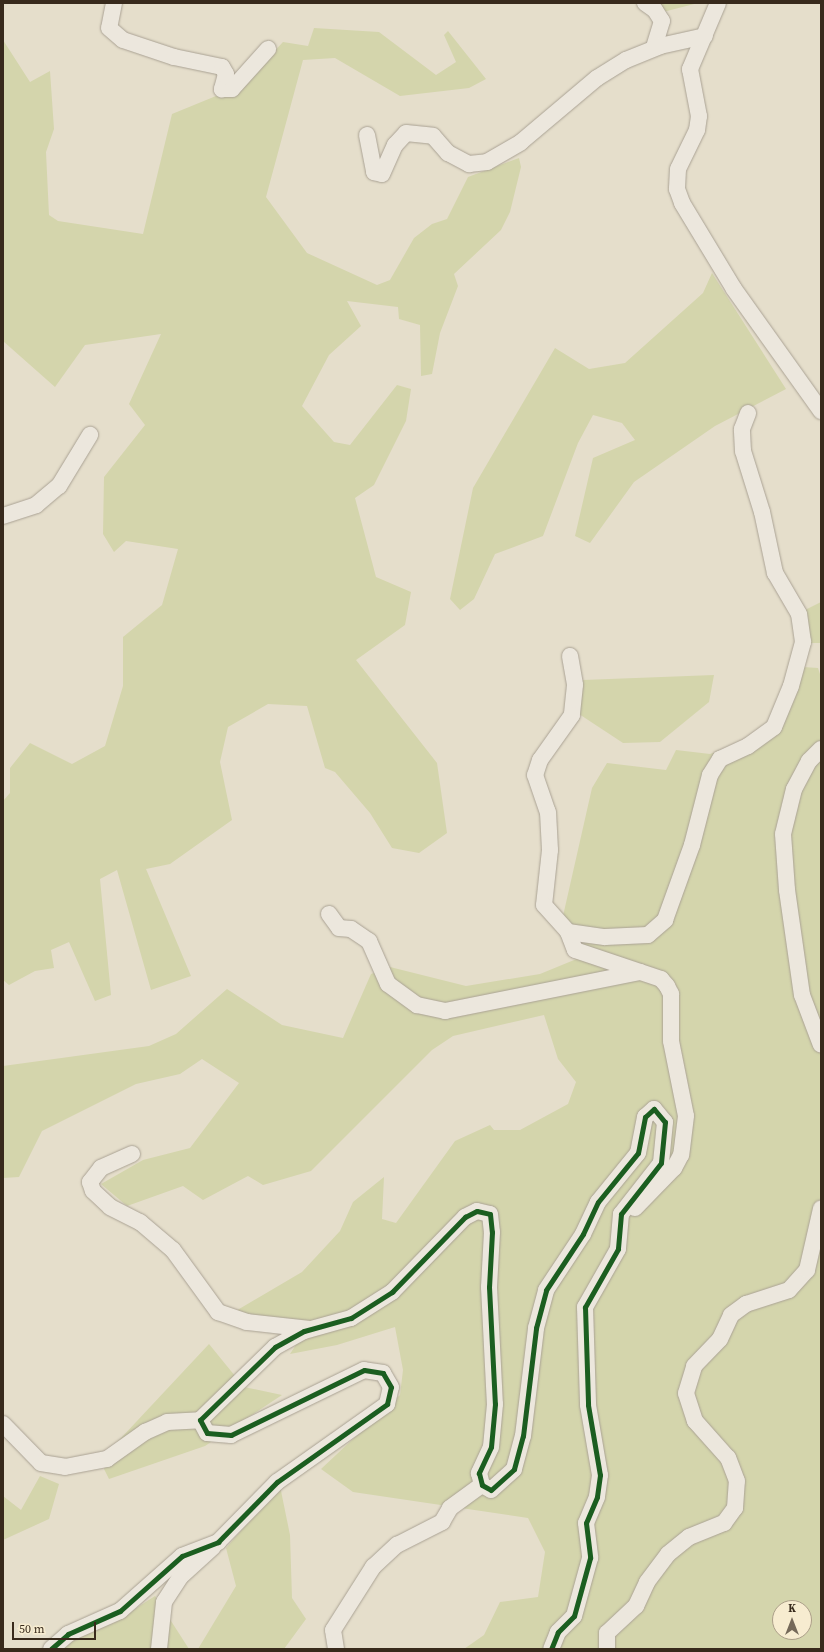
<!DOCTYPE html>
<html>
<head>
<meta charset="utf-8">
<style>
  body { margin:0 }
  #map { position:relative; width:824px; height:1652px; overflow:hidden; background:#e5decb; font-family:"Source Serif 4",serif }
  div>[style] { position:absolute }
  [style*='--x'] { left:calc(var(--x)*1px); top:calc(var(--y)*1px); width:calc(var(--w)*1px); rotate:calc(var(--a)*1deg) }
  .green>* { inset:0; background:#d4d5ac }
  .roads { filter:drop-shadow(0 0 1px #aaa294) drop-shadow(0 0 1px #aaa294) }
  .minor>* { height:16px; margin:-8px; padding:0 8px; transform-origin:8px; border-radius:8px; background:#ece7dd }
  .cycleway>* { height:5px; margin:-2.5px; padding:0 2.5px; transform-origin:2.5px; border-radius:2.5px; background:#1b5e20 }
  span { translate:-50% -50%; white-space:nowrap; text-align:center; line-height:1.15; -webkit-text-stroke:3.5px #f7ecd0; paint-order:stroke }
  .frame { position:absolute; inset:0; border:4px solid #382a1c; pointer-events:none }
  .north { position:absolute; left:772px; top:1600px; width:40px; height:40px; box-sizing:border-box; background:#f7ecd0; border:1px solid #ab9e88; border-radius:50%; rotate:0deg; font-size:11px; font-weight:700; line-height:16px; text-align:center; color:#382a1c }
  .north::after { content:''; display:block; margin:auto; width:14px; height:18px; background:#756959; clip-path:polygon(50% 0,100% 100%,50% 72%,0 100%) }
  .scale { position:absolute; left:12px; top:1622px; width:84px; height:18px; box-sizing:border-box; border:2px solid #382a1c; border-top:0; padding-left:5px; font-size:12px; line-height:14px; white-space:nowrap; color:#382a1c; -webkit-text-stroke:3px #f7ecd0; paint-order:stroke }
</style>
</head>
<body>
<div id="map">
  <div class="green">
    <div style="clip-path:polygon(651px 3px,698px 3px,663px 12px)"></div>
    <div style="clip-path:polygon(314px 28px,379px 32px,436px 75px,456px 62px,444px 35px,448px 31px,486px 79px,469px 88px,400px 96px,335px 58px,303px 60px,266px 197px,307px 253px,377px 285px,390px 280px,414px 238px,432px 224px,447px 219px,468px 177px,519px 158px,521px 167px,510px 212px,501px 230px,454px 274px,458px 286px,440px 333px,432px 374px,421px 376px,420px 325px,399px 319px,398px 307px,347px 301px,361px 326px,329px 355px,302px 406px,334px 442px,350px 445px,397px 385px,411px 389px,406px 421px,374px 485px,355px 498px,376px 577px,411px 592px,405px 625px,356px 660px,437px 763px,447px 833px,419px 853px,392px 848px,370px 813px,335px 772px,325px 768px,307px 706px,268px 704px,228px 727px,220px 762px,232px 820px,170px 864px,146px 869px,191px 976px,151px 990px,117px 870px,100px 879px,111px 995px,95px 1001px,69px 942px,51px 950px,54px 968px,35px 971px,9px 985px,3px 980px,3px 801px,10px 793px,10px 768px,30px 743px,72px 764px,105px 746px,123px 686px,123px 637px,162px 605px,178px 549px,126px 541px,114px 552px,103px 534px,104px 477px,145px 425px,129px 404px,161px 334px,85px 345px,55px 387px,3px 341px,3px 40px,30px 82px,50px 71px,54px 129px,46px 152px,49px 215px,58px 221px,143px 234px,172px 114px,216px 96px,232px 96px,283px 42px,308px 46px)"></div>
    <div style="clip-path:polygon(712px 273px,786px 389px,715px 426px,634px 482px,590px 543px,575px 536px,593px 458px,635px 440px,622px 423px,593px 415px,578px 443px,543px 536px,495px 554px,474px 599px,460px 610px,450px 599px,473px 488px,555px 348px,589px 369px,625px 363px,703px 293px)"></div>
    <div style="clip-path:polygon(821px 602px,821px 643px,810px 643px,805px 610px)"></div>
    <div style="clip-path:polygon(evenodd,803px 667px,818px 668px,821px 677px,821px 1649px,464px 1649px,484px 1635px,500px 1602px,538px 1597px,545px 1552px,528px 1518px,353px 1492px,321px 1469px,400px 1395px,403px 1370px,395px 1327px,337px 1345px,290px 1354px,310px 1323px,234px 1312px,302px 1272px,340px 1231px,353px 1202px,384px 1177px,382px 1219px,396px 1223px,455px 1141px,490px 1125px,494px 1130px,520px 1130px,568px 1104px,576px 1082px,558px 1059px,544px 1015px,453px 1036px,432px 1050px,311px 1171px,263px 1185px,248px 1176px,203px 1200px,183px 1186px,127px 1206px,101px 1184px,143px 1160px,190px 1148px,239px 1083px,202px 1059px,180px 1074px,136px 1084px,42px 1131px,19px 1177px,3px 1178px,3px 1066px,149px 1046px,176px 1034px,227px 989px,282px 1025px,343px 1038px,371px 974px,390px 967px,466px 986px,540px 974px,579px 958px,583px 945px,563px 916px,592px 788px,607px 763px,666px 770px,676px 750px,710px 754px,775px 731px,803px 667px,780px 1608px,804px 1608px,804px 1632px,780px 1632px,780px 1608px)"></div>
    <div style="clip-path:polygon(714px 675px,709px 702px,660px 742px,623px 743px,579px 714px,583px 680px)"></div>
    <div style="clip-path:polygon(209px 1344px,244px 1387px,282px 1395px,205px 1446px,109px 1479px,104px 1469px,108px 1452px)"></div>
    <div style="clip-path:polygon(40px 1476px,59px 1484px,49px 1519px,3px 1540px,3px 1496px,21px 1510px)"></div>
    <div style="clip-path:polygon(280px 1486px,290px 1535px,292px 1598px,306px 1619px,284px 1649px,198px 1649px,236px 1586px,226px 1548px)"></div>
    <div style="clip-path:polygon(155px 1596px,189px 1649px,58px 1649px,68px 1640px,113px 1623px)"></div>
  </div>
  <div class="roads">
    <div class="minor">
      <div style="--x:114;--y:3;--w:25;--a:101"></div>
      <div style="--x:109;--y:28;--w:18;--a:41"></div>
      <div style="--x:123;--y:40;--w:54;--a:18.4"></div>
      <div style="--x:174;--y:57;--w:49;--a:11.8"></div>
      <div style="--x:222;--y:67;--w:8;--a:60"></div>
      <div style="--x:226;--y:74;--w:16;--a:105"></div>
      <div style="--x:222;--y:89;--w:10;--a:0"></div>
      <div style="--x:232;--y:89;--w:54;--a:-48"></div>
      <div style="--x:645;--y:3;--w:12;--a:35"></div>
      <div style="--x:655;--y:10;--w:13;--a:58"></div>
      <div style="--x:662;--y:21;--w:28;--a:107"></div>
      <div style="--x:718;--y:3;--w:72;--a:113"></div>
      <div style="--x:690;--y:69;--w:48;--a:79.2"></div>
      <div style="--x:699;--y:116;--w:14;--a:98"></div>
      <div style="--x:697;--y:130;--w:43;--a:116"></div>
      <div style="--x:678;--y:169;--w:20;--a:93"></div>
      <div style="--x:677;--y:189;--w:15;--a:70"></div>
      <div style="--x:682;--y:203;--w:100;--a:58.8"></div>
      <div style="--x:734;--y:289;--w:150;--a:54.5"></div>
      <div style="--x:367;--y:135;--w:38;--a:79"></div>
      <div style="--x:374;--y:172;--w:8;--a:14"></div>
      <div style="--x:382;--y:174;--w:32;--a:-66"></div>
      <div style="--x:395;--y:145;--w:16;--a:-47"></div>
      <div style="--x:406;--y:133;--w:27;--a:6"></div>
      <div style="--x:433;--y:136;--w:23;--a:49"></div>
      <div style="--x:448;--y:153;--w:24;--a:28"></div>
      <div style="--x:469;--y:164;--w:18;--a:-6"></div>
      <div style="--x:487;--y:162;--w:39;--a:-30"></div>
      <div style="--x:521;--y:142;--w:99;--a:-40.1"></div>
      <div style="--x:597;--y:78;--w:34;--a:-32"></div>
      <div style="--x:626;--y:60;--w:37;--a:-22"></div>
      <div style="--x:660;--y:46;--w:46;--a:-12.5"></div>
      <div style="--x:3;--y:516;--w:35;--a:-18"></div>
      <div style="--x:36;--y:505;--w:30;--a:-40"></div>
      <div style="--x:59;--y:486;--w:60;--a:-58.7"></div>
      <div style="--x:570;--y:656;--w:29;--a:80"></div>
      <div style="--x:575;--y:685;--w:30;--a:96"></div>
      <div style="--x:572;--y:715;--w:55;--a:125.4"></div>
      <div style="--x:540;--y:760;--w:16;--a:108"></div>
      <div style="--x:535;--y:775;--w:39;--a:71"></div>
      <div style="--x:548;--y:812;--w:38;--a:87"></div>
      <div style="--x:550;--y:850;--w:55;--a:96.2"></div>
      <div style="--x:544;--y:905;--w:36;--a:48"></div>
      <div style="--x:568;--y:932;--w:19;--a:69"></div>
      <div style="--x:575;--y:950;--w:91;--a:18.6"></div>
      <div style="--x:661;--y:979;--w:9;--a:49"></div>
      <div style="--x:667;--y:986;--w:9;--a:63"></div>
      <div style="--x:671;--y:994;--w:47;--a:90"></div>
      <div style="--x:671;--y:1041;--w:76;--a:78.7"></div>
      <div style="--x:686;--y:1116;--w:39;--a:97"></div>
      <div style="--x:681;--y:1155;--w:15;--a:118"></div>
      <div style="--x:674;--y:1168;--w:56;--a:134.3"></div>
      <div style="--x:821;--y:749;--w:17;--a:135"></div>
      <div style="--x:809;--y:761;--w:32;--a:118"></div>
      <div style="--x:794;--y:789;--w:46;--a:103.7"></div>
      <div style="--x:783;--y:834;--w:56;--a:85.9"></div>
      <div style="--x:787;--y:890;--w:106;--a:81.9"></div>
      <div style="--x:802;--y:995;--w:53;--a:69.2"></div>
      <div style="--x:329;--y:914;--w:17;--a:54"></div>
      <div style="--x:339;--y:928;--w:12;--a:5"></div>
      <div style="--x:351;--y:929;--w:22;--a:34"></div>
      <div style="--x:369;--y:941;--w:47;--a:66.2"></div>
      <div style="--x:388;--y:984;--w:36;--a:36"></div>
      <div style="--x:417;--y:1005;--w:29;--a:12"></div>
      <div style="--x:445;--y:1011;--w:199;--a:-11.3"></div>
      <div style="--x:568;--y:932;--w:37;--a:8"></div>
      <div style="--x:605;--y:937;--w:43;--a:-2.7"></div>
      <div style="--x:648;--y:935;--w:23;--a:-41"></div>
      <div style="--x:665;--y:920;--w:80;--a:-70.2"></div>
      <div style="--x:692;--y:845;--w:72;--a:-75.6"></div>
      <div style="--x:710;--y:775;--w:19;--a:-58"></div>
      <div style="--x:720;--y:759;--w:31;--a:-25"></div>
      <div style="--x:748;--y:746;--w:32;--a:-36"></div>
      <div style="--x:774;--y:727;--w:44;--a:-67.5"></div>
      <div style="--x:791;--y:686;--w:46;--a:-74.7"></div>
      <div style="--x:803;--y:642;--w:28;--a:-98"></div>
      <div style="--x:799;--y:614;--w:48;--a:-120.3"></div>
      <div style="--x:775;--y:573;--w:62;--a:-102"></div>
      <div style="--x:762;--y:512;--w:64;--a:-107.3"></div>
      <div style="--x:743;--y:451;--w:22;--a:-93"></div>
      <div style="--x:742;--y:429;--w:17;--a:-69"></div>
      <div style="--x:132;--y:1154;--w:34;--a:156"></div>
      <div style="--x:101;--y:1168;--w:18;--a:128"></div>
      <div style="--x:90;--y:1182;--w:9;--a:72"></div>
      <div style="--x:93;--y:1191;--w:23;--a:43"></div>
      <div style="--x:110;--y:1207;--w:34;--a:27"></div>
      <div style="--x:140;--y:1222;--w:43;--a:40.3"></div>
      <div style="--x:173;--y:1250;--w:77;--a:54"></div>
      <div style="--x:218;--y:1312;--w:31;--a:19"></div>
      <div style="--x:247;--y:1322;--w:62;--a:6.4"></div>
      <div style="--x:3;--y:1424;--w:54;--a:45.7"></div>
      <div style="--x:41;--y:1463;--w:24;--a:9"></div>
      <div style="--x:65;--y:1467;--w:43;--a:-10.8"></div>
      <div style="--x:107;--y:1459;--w:47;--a:-35.4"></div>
      <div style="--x:145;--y:1432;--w:24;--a:-24"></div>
      <div style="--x:167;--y:1422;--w:33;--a:-3"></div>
      <div style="--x:51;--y:1649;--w:23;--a:-41"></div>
      <div style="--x:68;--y:1634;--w:57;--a:-23.9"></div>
      <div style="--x:120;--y:1611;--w:83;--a:-41.6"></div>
      <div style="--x:182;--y:1556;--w:39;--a:-21"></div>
      <div style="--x:218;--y:1542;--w:84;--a:-45.5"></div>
      <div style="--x:277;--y:1482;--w:135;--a:-35.3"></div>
      <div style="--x:387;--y:1404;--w:17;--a:-77"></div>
      <div style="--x:391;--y:1387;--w:16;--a:-120"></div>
      <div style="--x:383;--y:1373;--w:19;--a:-171"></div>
      <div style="--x:364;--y:1370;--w:148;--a:154"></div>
      <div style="--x:231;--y:1435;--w:24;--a:-175"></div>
      <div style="--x:207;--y:1433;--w:15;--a:-118"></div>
      <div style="--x:200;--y:1420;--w:105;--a:-44.2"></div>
      <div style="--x:275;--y:1347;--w:33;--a:-29"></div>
      <div style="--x:304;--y:1331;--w:49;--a:-15.5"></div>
      <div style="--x:351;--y:1318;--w:49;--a:-32.4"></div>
      <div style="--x:392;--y:1292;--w:105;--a:-45.8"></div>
      <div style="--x:465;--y:1217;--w:13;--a:-27"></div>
      <div style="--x:477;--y:1211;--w:13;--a:13"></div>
      <div style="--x:490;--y:1214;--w:18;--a:84"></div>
      <div style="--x:492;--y:1232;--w:55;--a:93.1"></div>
      <div style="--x:489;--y:1287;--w:117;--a:87.1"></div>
      <div style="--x:495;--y:1404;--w:43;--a:95.3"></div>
      <div style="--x:491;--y:1447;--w:29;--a:115"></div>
      <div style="--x:479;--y:1473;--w:12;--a:76"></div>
      <div style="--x:482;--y:1485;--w:10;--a:29"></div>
      <div style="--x:491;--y:1490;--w:31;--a:-42"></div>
      <div style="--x:514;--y:1469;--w:34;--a:-75"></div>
      <div style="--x:523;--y:1436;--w:109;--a:-83.1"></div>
      <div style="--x:536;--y:1328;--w:39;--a:-75"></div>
      <div style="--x:546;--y:1290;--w:67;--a:-56.5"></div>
      <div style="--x:583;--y:1234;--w:35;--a:-65"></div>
      <div style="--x:598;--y:1202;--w:63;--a:-50.8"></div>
      <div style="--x:638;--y:1153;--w:37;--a:-79"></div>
      <div style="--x:645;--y:1117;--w:12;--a:-42"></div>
      <div style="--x:654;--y:1109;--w:17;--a:50"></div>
      <div style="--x:665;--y:1122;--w:41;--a:95.6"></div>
      <div style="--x:661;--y:1163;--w:65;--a:128.1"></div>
      <div style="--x:621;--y:1214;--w:35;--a:95"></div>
      <div style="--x:618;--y:1249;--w:67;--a:119.6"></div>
      <div style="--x:585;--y:1307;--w:98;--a:88.2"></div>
      <div style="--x:588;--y:1405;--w:71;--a:80.3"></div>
      <div style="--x:600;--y:1475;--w:22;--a:98"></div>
      <div style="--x:597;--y:1497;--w:28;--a:113"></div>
      <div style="--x:586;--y:1523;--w:35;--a:83"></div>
      <div style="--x:590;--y:1558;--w:60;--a:105.4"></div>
      <div style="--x:574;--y:1616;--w:23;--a:135"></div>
      <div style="--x:558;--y:1632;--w:18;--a:112"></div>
      <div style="--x:159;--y:1649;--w:47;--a:-83.9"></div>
      <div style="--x:164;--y:1602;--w:30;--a:-57"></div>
      <div style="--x:180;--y:1577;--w:45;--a:-42.3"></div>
      <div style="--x:336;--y:1649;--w:19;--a:-99"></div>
      <div style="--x:333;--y:1630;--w:75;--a:-57.6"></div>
      <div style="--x:373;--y:1567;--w:33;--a:-43"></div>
      <div style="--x:397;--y:1545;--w:51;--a:-27.1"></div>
      <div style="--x:442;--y:1522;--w:16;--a:-60"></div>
      <div style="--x:450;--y:1508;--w:39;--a:-36"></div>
      <div style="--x:607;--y:1649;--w:16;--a:-90"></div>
      <div style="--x:607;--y:1633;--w:40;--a:-43"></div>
      <div style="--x:636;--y:1606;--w:26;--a:-65"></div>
      <div style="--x:647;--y:1582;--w:35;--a:-53"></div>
      <div style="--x:668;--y:1554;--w:27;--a:-39"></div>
      <div style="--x:689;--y:1537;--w:38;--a:-22"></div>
      <div style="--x:724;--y:1523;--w:19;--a:-54"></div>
      <div style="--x:735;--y:1508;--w:27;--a:-86"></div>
      <div style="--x:737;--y:1481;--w:25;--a:-111"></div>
      <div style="--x:728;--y:1458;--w:50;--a:-131.7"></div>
      <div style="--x:695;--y:1421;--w:29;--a:-108"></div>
      <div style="--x:686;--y:1393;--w:28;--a:-73"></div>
      <div style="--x:694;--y:1366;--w:37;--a:-46"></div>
      <div style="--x:720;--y:1339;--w:26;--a:-65"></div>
      <div style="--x:731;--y:1315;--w:19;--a:-36"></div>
      <div style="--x:746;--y:1304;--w:45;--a:-18"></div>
      <div style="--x:789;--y:1290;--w:27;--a:-48"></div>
      <div style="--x:807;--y:1270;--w:63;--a:-77.1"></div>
    </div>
  </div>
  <div class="cycleway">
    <div style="--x:51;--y:1649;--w:23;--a:-41"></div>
    <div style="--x:68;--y:1634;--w:57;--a:-23.9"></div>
    <div style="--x:120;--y:1611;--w:83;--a:-41.6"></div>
    <div style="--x:182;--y:1556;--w:39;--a:-21"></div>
    <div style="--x:218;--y:1542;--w:84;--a:-45.5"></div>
    <div style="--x:277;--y:1482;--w:135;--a:-35.3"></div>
    <div style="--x:387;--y:1404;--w:17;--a:-77"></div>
    <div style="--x:391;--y:1387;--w:16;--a:-120"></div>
    <div style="--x:383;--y:1373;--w:19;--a:-171"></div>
    <div style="--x:364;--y:1370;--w:148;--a:154"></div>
    <div style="--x:231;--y:1435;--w:24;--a:-175"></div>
    <div style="--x:207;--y:1433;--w:15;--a:-118"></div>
    <div style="--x:200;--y:1420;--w:105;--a:-44.2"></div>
    <div style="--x:275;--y:1347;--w:33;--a:-29"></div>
    <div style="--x:304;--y:1331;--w:49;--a:-15.5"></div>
    <div style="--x:351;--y:1318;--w:49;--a:-32.4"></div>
    <div style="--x:392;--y:1292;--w:105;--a:-45.8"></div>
    <div style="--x:465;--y:1217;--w:13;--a:-27"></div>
    <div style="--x:477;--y:1211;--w:13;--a:13"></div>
    <div style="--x:490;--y:1214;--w:18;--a:84"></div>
    <div style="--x:492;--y:1232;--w:55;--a:93.1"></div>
    <div style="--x:489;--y:1287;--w:117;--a:87.1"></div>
    <div style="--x:495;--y:1404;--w:43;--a:95.3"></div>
    <div style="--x:491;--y:1447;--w:29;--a:115"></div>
    <div style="--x:479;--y:1473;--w:12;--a:76"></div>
    <div style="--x:482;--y:1485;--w:10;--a:29"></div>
    <div style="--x:491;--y:1490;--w:31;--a:-42"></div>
    <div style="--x:514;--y:1469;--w:34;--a:-75"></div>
    <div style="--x:523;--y:1436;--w:109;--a:-83.1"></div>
    <div style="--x:536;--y:1328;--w:39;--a:-75"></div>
    <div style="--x:546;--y:1290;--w:67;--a:-56.5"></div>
    <div style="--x:583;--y:1234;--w:35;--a:-65"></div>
    <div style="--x:598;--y:1202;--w:63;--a:-50.8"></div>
    <div style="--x:638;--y:1153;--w:37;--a:-79"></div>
    <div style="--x:645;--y:1117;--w:12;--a:-42"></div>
    <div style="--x:654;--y:1109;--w:17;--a:50"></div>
    <div style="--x:665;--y:1122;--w:41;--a:95.6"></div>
    <div style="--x:661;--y:1163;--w:65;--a:128.1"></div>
    <div style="--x:621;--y:1214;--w:35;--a:95"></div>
    <div style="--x:618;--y:1249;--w:67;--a:119.6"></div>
    <div style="--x:585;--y:1307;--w:98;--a:88.2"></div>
    <div style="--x:588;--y:1405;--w:71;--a:80.3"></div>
    <div style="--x:600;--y:1475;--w:22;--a:98"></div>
    <div style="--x:597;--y:1497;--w:28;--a:113"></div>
    <div style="--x:586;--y:1523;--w:35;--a:83"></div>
    <div style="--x:590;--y:1558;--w:60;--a:105.4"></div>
    <div style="--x:574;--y:1616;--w:23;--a:135"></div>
    <div style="--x:558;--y:1632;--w:18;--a:112"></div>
  </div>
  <div class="frame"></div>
  <div class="north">K</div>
  <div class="scale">50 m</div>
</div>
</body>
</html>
